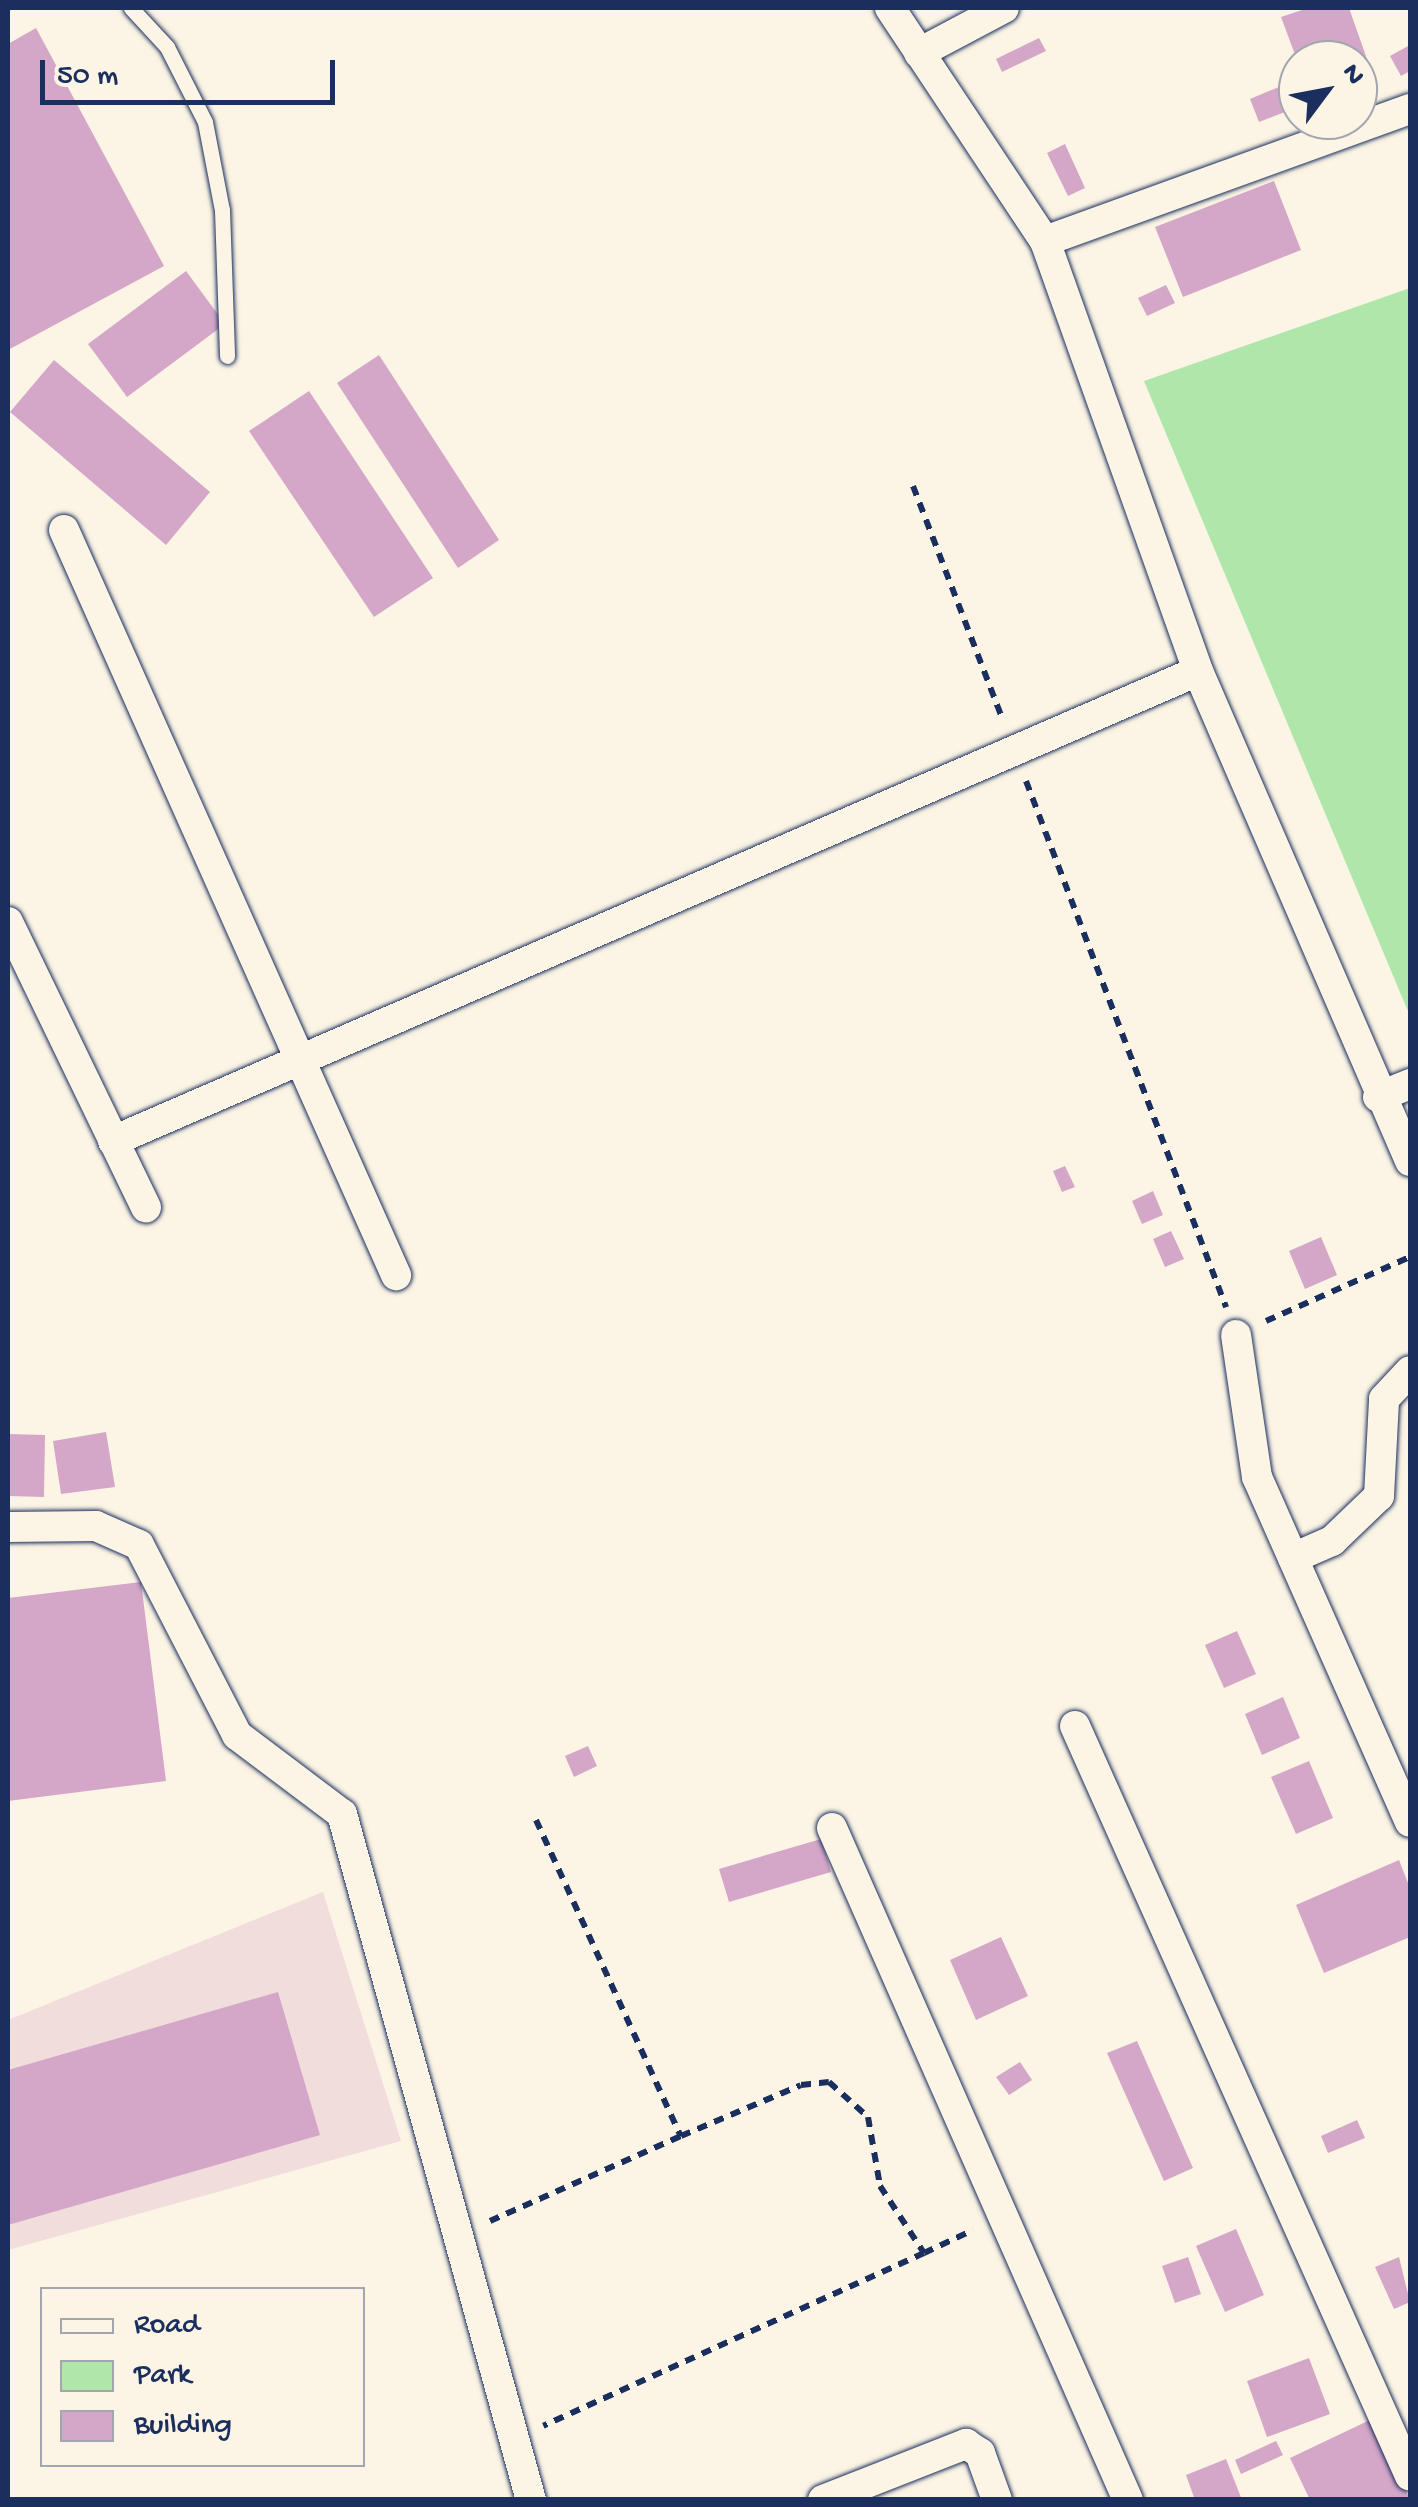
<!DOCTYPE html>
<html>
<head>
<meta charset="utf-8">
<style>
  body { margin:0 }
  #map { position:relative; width:1418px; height:2507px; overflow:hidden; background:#fcf5e5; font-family:"Gochi Hand",sans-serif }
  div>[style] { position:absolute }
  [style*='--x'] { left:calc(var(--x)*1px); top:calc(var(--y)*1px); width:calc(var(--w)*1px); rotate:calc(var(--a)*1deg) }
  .built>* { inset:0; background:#f0dddc }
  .green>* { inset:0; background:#afe6a9 }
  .building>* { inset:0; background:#d4a6c7 }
  .path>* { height:6px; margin-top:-3px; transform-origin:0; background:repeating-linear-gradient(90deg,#1b2f5e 0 10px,transparent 0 18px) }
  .roads { filter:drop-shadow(0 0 2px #1b2f5e) drop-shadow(0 0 2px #1b2f5e) }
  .service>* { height:15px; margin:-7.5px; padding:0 7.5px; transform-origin:7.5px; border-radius:7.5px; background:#fcf5e5 }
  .minor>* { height:30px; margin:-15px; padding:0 15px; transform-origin:15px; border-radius:15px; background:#fcf5e5 }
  span { translate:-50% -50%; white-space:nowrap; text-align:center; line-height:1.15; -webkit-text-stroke:8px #fcf5e5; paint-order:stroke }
  .frame { position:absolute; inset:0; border:10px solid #1b2f5e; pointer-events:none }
  .legend { position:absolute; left:40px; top:2287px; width:325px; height:180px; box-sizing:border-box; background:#fcf5e5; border:2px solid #a2a6af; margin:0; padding:12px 18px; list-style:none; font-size:30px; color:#1b2f5e }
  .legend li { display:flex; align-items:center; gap:20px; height:50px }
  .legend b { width:50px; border:2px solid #a2a6af }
  .north { position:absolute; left:1278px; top:40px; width:100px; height:100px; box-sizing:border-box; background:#fcf5e5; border:2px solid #a2a6af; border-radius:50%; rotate:58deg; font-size:28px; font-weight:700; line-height:40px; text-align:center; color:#1b2f5e }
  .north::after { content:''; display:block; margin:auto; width:35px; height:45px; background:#1b2f5e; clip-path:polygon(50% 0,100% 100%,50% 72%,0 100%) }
  .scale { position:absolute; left:40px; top:60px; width:295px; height:45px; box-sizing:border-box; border:5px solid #1b2f5e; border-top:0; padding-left:12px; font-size:30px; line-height:35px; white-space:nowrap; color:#1b2f5e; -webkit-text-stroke:8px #fcf5e5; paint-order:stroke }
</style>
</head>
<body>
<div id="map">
  <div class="built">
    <div style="clip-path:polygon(323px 1892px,401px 2141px,8px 2250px,8px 2020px)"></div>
  </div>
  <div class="green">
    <div style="clip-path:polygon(1410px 288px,1410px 1016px,1144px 381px)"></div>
  </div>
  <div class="building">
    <div style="clip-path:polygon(1308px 8px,1349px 8px,1373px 76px,1358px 81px,1358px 60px,1297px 60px,1281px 17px)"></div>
    <div style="clip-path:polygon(36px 28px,164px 266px,8px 350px,8px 44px)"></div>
    <div style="clip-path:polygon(1039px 38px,1046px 51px,1002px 72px,996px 59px)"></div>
    <div style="clip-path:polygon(1410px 45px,1410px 71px,1401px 76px,1390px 56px)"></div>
    <div style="clip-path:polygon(1293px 81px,1298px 107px,1259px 122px,1250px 99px)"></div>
    <div style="clip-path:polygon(1065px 144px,1085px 188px,1068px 196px,1047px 153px)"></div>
    <div style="clip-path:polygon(1274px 181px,1301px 250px,1183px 297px,1155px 227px)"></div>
    <div style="clip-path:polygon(186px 271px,225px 324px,127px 397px,88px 344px)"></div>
    <div style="clip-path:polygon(1166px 285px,1175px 303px,1147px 316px,1138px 298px)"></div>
    <div style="clip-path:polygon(379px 355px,499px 540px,458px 568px,337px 383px)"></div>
    <div style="clip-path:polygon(54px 360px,210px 492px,166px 545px,10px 412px)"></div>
    <div style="clip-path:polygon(309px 391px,433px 578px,374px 617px,249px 431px)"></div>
    <div style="clip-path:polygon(1065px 1166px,1075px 1187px,1062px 1192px,1053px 1171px)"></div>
    <div style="clip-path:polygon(1153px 1191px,1163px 1215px,1142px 1224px,1132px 1201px)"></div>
    <div style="clip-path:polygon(1171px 1231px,1184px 1259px,1165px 1267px,1153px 1239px)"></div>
    <div style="clip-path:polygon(1321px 1237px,1337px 1275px,1305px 1289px,1289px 1251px)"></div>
    <div style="clip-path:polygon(106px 1432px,115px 1487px,61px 1494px,53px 1441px)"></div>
    <div style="clip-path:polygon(8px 1434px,45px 1435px,44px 1497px,8px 1496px)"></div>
    <div style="clip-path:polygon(141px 1582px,166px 1781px,8px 1801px,8px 1598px)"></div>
    <div style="clip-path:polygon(1237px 1631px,1256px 1674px,1224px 1688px,1205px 1645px)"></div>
    <div style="clip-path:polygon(1283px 1697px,1300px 1738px,1262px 1755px,1245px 1714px)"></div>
    <div style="clip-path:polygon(588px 1746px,597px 1766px,574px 1777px,565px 1756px)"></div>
    <div style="clip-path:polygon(1309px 1761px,1333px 1818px,1296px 1834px,1271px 1777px)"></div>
    <div style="clip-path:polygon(821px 1839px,831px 1872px,729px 1902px,719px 1869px)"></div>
    <div style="clip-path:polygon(1399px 1860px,1410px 1888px,1410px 1937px,1324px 1973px,1296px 1905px)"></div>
    <div style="clip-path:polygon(1001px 1937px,1028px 1996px,976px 2020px,950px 1960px)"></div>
    <div style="clip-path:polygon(278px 1992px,320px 2135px,8px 2225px,8px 2070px)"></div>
    <div style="clip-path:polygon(1137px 2041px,1193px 2168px,1164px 2181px,1107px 2053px)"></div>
    <div style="clip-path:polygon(1020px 2062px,1032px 2080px,1009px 2095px,996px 2077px)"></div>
    <div style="clip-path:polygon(1357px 2120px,1365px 2138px,1328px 2153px,1321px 2136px)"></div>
    <div style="clip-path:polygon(1236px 2229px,1264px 2295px,1225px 2312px,1196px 2246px)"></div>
    <div style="clip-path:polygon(1188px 2257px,1201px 2294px,1175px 2303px,1162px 2266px)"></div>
    <div style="clip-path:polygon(1399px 2257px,1410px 2302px,1394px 2309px,1375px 2267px)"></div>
    <div style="clip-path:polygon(1309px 2358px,1330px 2414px,1267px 2437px,1247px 2381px)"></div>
    <div style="clip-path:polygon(1374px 2418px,1410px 2500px,1310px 2500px,1290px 2458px)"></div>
    <div style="clip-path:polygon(1276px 2441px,1283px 2455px,1241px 2474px,1235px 2460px)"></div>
    <div style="clip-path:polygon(1226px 2459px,1242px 2500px,1195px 2500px,1186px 2475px)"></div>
  </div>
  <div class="path">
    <div style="--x:913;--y:486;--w:248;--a:69"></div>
    <div style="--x:1026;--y:781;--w:563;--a:69.18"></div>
    <div style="--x:1266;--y:1321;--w:158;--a:-24"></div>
    <div style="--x:536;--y:1820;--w:348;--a:65.4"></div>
    <div style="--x:681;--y:2136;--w:130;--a:-23"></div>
    <div style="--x:801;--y:2085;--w:28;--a:-6"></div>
    <div style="--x:829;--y:2082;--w:52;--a:41.9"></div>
    <div style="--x:868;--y:2117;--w:70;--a:80.1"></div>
    <div style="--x:880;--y:2186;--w:80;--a:56.7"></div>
    <div style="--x:924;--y:2253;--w:418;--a:155.6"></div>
    <div style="--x:490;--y:2221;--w:209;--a:-24"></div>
    <div style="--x:924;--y:2253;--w:54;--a:-25.1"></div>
  </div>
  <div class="roads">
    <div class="service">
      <div style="--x:131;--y:8;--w:53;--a:47.3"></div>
      <div style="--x:167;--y:47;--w:84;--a:63.1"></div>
      <div style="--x:205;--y:122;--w:90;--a:79.1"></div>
      <div style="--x:222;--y:210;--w:146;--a:88"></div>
    </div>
    <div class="minor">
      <div style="--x:890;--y:8;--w:280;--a:56.4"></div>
      <div style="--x:1045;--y:241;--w:456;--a:70.4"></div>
      <div style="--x:1198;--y:671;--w:534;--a:66.6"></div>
      <div style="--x:919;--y:53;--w:96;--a:-27.9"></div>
      <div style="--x:1045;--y:241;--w:388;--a:-19.9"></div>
      <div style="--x:64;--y:530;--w:816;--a:65.98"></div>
      <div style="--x:8;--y:922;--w:317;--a:64.2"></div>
      <div style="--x:1378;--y:1097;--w:35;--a:-22"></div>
      <div style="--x:113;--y:1141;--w:1182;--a:-23.42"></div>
      <div style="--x:1236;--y:1335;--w:144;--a:81.6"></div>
      <div style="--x:1257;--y:1477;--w:377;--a:66.1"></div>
      <div style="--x:8;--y:1527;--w:88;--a:-0.7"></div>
      <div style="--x:96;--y:1526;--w:47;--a:23.8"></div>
      <div style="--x:139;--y:1545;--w:214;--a:62.7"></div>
      <div style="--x:237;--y:1735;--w:131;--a:37"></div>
      <div style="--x:342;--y:1814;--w:712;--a:74.6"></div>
      <div style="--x:1293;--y:1558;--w:43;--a:-23.6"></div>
      <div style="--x:1332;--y:1541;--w:65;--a:-43.8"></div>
      <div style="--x:1379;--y:1496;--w:97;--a:-87"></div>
      <div style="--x:1384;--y:1399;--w:38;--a:-47"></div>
      <div style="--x:1075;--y:1726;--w:821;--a:65.93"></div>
      <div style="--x:832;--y:1828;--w:734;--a:66.23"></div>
      <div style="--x:823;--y:2500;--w:154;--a:-21.4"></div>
      <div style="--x:966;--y:2444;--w:17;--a:33"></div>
      <div style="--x:980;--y:2453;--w:50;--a:70.1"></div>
    </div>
  </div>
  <div class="frame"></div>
  <ul class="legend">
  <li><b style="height:12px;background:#fcf5e5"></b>Road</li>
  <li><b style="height:28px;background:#afe6a9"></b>Park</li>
  <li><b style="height:28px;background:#d4a6c7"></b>Building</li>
  </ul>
  <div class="north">N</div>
  <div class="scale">50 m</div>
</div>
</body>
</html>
